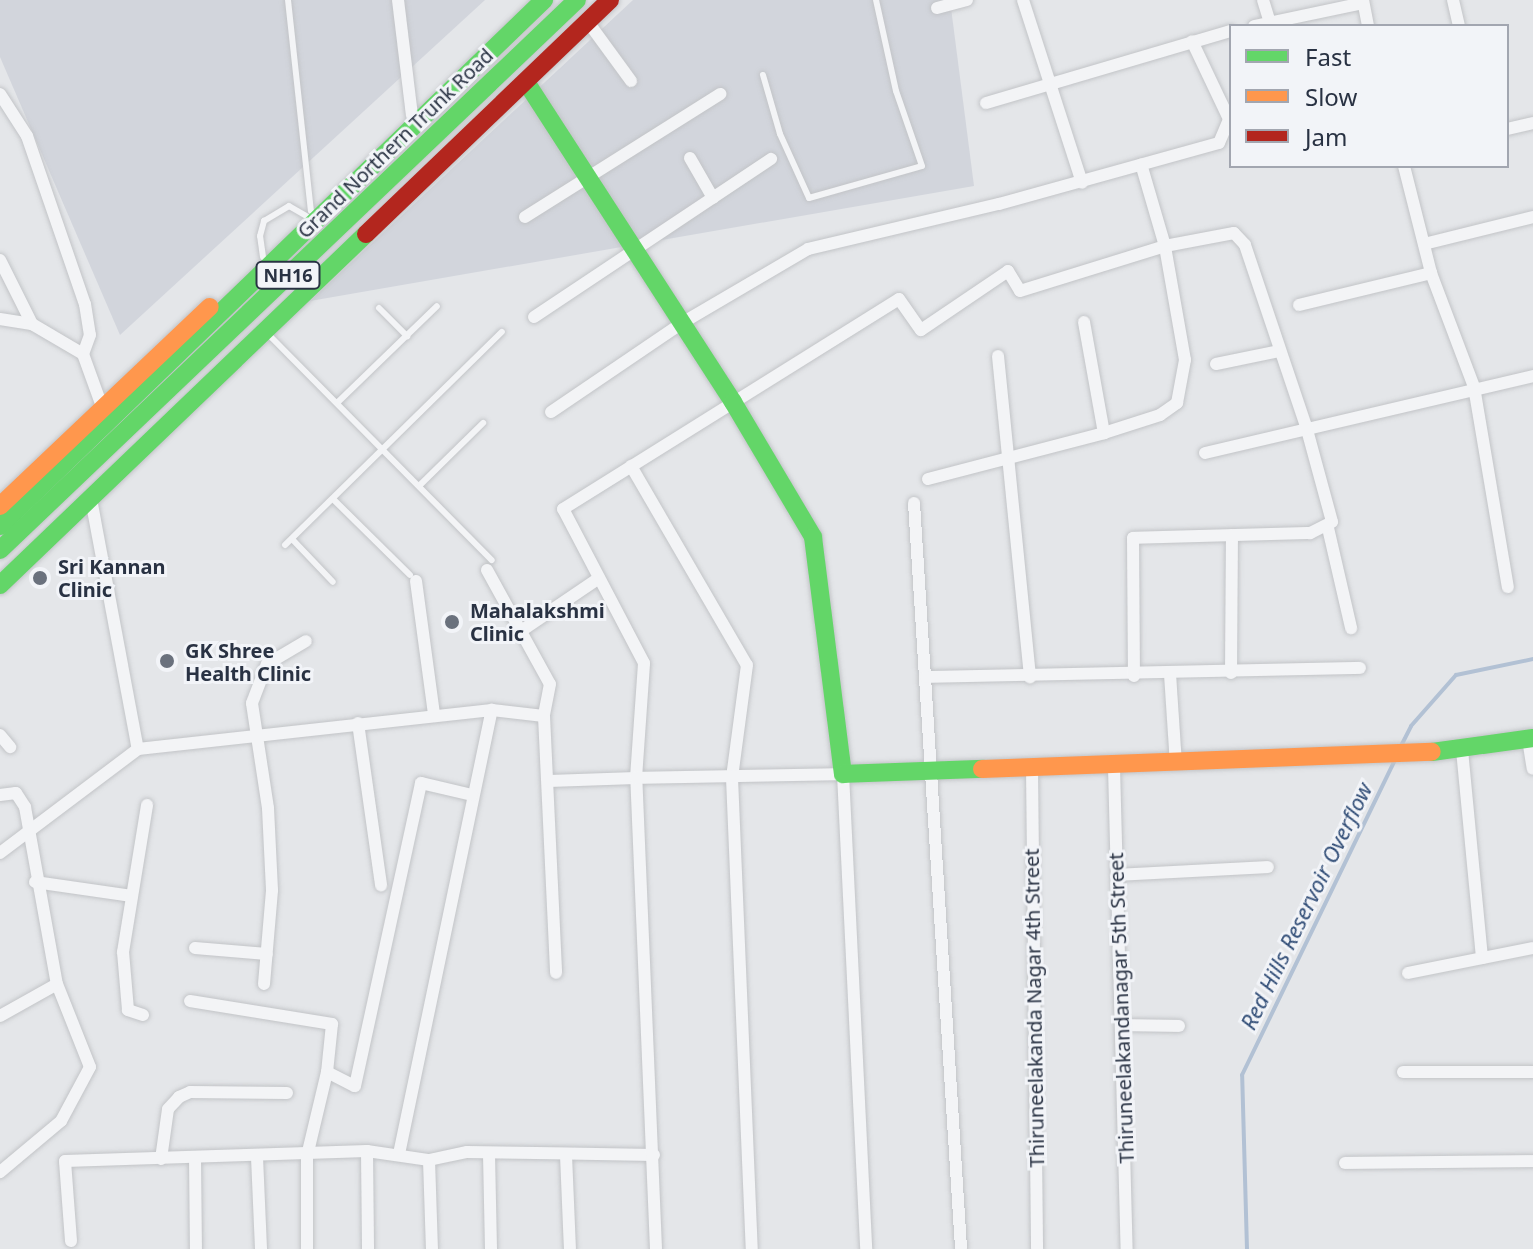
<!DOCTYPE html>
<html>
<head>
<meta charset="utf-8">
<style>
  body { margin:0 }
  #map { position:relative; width:1533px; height:1249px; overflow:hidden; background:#e4e6e9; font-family:"Noto Sans",sans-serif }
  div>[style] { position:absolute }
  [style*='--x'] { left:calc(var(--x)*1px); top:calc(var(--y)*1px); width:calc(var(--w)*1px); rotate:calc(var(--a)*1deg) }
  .built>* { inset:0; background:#d2d5dc }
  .stream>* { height:4px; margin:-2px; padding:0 2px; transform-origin:2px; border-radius:2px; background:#b2c1d4 }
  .roads { filter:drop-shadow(0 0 2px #c2c4c7) drop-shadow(0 0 2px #c2c4c7) }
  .lane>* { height:6px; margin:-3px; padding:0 3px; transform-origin:3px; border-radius:3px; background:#f3f4f6 }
  .street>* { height:12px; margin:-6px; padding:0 6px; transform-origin:6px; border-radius:6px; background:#f3f4f6 }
  .fast>* { height:18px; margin:-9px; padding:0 9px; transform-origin:9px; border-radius:9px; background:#63d668 }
  .slow>* { height:18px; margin:-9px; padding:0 9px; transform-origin:9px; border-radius:9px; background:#ff974d }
  .jam>* { height:18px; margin:-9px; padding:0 9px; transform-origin:9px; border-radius:9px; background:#b3261e }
  .dots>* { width:22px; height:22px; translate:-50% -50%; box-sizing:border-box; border:4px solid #f2f4f8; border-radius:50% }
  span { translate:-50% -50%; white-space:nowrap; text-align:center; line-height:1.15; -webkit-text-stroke:6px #f2f4f8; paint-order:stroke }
  .shield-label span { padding:2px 6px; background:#f2f4f8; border:2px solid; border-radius:6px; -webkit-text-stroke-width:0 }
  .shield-label { font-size:18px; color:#293243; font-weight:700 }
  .street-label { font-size:20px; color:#293243 }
  .poi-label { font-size:20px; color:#293243; font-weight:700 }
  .left { translate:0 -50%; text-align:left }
  .water-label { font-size:22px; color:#334f78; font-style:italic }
  .legend { position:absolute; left:1229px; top:24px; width:280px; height:144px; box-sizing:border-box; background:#f2f4f8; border:2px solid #a2a6b0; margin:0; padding:10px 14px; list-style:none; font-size:24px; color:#293243 }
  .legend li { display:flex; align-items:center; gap:16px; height:40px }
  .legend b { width:40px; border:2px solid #a2a6b0 }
</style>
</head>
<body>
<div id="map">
  <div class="built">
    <div style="clip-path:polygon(0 0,485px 0,120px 335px,0 57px)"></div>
    <div style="clip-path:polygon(633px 0,950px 0,974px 186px,310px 301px)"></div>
  </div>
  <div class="stream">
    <div style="--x:1401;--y:746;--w:22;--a:-63"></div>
    <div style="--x:1411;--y:726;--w:68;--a:-48.6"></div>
    <div style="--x:1456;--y:675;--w:79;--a:-11.7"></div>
    <div style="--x:1247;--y:1249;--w:174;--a:-91.6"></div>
    <div style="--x:1242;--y:1075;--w:352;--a:-64.1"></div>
  </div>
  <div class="roads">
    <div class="lane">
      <div style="--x:288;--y:0;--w:212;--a:83.8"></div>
      <div style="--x:763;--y:75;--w:61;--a:73.9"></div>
      <div style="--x:780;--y:134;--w:70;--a:65.6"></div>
      <div style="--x:809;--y:198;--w:117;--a:-15.8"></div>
      <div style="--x:922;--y:166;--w:79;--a:-109.1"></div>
      <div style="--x:896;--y:91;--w:93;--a:-102.4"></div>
      <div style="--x:263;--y:257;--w:21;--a:-98"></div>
      <div style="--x:260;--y:236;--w:16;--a:-75"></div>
      <div style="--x:264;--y:221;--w:29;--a:-31"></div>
      <div style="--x:289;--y:206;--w:20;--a:30"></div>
      <div style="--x:379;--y:308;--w:40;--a:45"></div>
      <div style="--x:268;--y:334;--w:318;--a:45.3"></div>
      <div style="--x:337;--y:403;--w:139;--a:-44.1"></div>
      <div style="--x:419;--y:486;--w:90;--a:-44.5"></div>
      <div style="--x:333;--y:499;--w:108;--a:44.6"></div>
      <div style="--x:292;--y:539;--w:59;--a:46.4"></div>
      <div style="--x:285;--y:545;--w:304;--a:-44.5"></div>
    </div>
    <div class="street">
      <div style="--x:398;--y:0;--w:116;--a:83.1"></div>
      <div style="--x:1023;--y:0;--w:192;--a:72.1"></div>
      <div style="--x:1263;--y:0;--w:27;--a:73"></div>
      <div style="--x:1363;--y:0;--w:26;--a:79"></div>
      <div style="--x:1453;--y:0;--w:27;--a:77"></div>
      <div style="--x:937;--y:8;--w:31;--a:-15"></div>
      <div style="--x:588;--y:22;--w:73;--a:53.9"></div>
      <div style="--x:1254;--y:26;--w:111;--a:-11.9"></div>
      <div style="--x:0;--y:94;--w:50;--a:57.3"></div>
      <div style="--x:27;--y:136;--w:178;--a:71"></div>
      <div style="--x:85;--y:304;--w:31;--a:81"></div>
      <div style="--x:90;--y:335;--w:20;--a:110"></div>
      <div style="--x:83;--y:354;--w:62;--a:70.1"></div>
      <div style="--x:986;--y:103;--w:255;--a:-16.4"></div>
      <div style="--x:1507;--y:129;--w:27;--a:-13"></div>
      <div style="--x:690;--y:158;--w:46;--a:60.1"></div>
      <div style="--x:1404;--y:166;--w:110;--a:75.8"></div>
      <div style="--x:1431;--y:273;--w:122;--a:69.3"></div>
      <div style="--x:1474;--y:387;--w:203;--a:80.4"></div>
      <div style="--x:525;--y:217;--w:231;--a:-32.2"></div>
      <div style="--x:1424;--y:244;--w:112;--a:-13.9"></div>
      <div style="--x:0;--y:260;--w:72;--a:63.4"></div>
      <div style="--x:1299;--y:305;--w:136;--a:-13.6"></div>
      <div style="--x:534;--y:317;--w:285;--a:-33.7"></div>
      <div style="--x:0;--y:319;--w:32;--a:9"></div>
      <div style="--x:32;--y:324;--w:59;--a:30.5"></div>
      <div style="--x:1084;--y:322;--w:113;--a:79.8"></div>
      <div style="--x:998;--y:356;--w:323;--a:84.3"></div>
      <div style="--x:1216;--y:364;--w:64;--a:-11.7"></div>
      <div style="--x:551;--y:412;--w:158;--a:-34.2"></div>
      <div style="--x:682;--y:323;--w:146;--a:-30.4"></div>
      <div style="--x:808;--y:249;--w:196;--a:-13.3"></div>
      <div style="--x:999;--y:204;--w:228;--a:-15.5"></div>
      <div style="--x:1219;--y:143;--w:26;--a:-67"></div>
      <div style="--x:1229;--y:119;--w:86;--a:-115.4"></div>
      <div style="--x:1205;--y:453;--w:337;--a:-13.2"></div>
      <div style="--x:631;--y:466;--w:230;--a:59.8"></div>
      <div style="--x:747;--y:665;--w:114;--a:97.6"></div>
      <div style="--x:732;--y:778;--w:471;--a:87.6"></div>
      <div style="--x:928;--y:479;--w:182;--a:-14.6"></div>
      <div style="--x:1104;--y:433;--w:59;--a:-17.8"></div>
      <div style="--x:1160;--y:415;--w:21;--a:-35"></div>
      <div style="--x:1177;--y:403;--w:44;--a:-79.5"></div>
      <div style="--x:1185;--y:360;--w:116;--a:-100"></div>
      <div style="--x:1165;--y:246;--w:85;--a:-106.3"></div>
      <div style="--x:91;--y:499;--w:254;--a:79.4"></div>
      <div style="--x:914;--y:503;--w:747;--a:86.39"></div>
      <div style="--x:1328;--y:528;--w:103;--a:77"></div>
      <div style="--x:487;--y:570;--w:130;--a:61.1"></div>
      <div style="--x:550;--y:684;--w:33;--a:101"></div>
      <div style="--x:544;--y:716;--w:257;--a:87.3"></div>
      <div style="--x:416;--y:581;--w:135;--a:82.3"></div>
      <div style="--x:521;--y:631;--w:94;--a:-34.2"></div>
      <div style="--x:1231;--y:673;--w:138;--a:-89.6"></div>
      <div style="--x:1170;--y:674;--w:90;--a:86.2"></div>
      <div style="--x:926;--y:677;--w:434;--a:-1.2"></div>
      <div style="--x:358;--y:723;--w:164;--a:81.9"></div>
      <div style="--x:0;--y:735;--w:16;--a:50"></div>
      <div style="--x:1528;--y:739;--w:30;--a:81"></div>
      <div style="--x:1462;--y:750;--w:209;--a:84.5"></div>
      <div style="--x:1032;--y:767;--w:482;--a:89.4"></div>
      <div style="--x:1114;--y:767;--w:482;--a:88.5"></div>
      <div style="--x:549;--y:781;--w:87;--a:-2"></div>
      <div style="--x:636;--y:778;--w:115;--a:-86"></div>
      <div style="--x:644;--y:663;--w:174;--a:-117.7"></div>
      <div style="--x:563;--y:509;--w:396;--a:-32"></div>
      <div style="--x:899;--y:299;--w:38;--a:55"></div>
      <div style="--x:921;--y:330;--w:105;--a:-34.1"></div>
      <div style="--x:1008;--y:271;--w:23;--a:59"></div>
      <div style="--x:1020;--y:291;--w:152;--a:-17.2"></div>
      <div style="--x:1165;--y:246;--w:70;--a:-10.7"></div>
      <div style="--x:1234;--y:233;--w:16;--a:47"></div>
      <div style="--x:1245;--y:245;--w:191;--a:71.4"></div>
      <div style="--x:1306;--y:426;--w:99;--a:74.8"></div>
      <div style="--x:1332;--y:522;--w:25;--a:153"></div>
      <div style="--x:1310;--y:533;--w:177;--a:178.4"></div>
      <div style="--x:1133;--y:538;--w:138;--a:89.6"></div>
      <div style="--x:0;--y:795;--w:16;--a:-7"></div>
      <div style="--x:16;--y:793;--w:17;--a:57"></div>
      <div style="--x:25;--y:807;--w:180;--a:79.8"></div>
      <div style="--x:57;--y:984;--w:89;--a:68.3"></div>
      <div style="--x:90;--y:1067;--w:61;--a:118.2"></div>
      <div style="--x:61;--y:1121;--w:80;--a:140.1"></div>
      <div style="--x:0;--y:853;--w:173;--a:-37"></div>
      <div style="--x:138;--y:749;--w:356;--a:-6.3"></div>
      <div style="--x:492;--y:710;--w:52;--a:6.6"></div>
      <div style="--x:1117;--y:875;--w:151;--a:-3"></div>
      <div style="--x:35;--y:882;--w:98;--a:8.2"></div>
      <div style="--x:195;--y:948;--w:72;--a:4.8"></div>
      <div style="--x:1408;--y:973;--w:127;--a:-11.3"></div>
      <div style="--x:264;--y:984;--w:94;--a:-85.1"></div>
      <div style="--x:272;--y:890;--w:82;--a:-92.8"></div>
      <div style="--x:268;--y:808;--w:106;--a:-98.7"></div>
      <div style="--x:252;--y:703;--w:42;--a:-69"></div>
      <div style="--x:267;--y:664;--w:45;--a:-30.5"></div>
      <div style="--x:190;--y:1001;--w:144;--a:9.2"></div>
      <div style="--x:332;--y:1024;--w:48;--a:95.9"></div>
      <div style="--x:143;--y:1015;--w:16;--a:-162"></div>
      <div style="--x:128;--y:1010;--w:58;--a:-94.9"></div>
      <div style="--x:123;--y:952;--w:149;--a:-80.7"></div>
      <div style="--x:0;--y:1016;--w:65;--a:-29.3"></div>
      <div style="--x:1123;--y:1025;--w:56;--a:1"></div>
      <div style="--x:1403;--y:1072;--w:130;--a:0"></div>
      <div style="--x:367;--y:1151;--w:98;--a:89.4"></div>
      <div style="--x:399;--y:1154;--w:454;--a:-78.2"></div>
      <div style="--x:489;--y:1154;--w:95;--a:88.8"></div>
      <div style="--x:566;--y:1155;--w:94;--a:87.6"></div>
      <div style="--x:257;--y:1157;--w:92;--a:87.5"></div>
      <div style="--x:195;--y:1158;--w:91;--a:89.4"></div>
      <div style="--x:161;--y:1159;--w:50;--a:-82"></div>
      <div style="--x:168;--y:1109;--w:16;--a:-47"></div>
      <div style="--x:179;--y:1097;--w:12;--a:-24"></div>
      <div style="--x:190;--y:1092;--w:97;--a:0.6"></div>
      <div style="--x:429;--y:1160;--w:89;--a:88.1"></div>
      <div style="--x:1345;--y:1163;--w:188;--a:-0.6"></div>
      <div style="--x:71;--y:1241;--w:80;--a:-94.3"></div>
      <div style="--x:65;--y:1161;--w:302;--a:-1.9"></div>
      <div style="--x:367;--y:1151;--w:63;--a:8.3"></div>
      <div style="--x:429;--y:1160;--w:39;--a:-12"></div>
      <div style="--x:467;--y:1152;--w:187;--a:0.9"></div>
      <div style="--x:307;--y:1249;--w:93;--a:-90"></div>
      <div style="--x:307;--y:1156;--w:86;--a:-76.6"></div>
      <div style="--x:327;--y:1072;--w:31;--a:27"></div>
      <div style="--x:355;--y:1086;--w:310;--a:-77.7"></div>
      <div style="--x:421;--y:783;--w:52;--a:13.2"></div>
      <div style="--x:656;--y:1249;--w:471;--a:-92.4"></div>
      <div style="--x:636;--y:778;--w:207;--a:-1.1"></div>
      <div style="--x:843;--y:774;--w:476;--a:87.2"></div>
    </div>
    <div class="fast">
      <div style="--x:526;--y:82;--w:381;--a:57.1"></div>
      <div style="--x:733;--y:402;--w:157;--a:59.3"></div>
      <div style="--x:813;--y:537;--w:239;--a:82.8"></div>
      <div style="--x:843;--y:774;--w:139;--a:-2.1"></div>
      <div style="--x:0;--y:526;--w:757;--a:-44.04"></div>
      <div style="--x:0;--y:550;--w:797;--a:-43.63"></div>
      <div style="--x:0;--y:585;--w:507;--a:-43.8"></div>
      <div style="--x:1432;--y:752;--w:102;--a:-7.9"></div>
    </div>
    <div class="slow">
      <div style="--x:0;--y:506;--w:289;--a:-43.5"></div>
      <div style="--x:982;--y:769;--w:450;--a:-2.2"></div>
    </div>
    <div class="jam">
      <div style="--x:366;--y:234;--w:338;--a:-43.8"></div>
    </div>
  </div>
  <div class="dots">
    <div style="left:40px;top:578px;background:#6a717d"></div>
    <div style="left:452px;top:622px;background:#6a717d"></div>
    <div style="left:167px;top:661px;background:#6a717d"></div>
  </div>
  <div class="shield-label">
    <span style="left:288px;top:275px">NH16</span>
  </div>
  <div class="street-label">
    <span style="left:395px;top:143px;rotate:-44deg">Grand Northern Trunk Road</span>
    <span style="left:1034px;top:1008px;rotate:-91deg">Thiruneelakanda Nagar 4th Street</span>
    <span style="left:1121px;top:1008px;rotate:-92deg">Thiruneelakandanagar 5th Street</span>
  </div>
  <div class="poi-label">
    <span class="left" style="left:58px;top:578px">Sri Kannan<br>Clinic</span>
    <span class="left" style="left:470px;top:622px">Mahalakshmi<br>Clinic</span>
    <span class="left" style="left:185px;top:662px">GK Shree<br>Health Clinic</span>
  </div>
  <div class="water-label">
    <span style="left:1306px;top:906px;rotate:-64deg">Red Hills Reservoir Overflow</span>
  </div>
  <ul class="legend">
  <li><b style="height:10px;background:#63d668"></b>Fast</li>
  <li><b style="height:10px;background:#ff974d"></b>Slow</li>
  <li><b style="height:10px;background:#b3261e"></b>Jam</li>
  </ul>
</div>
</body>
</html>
